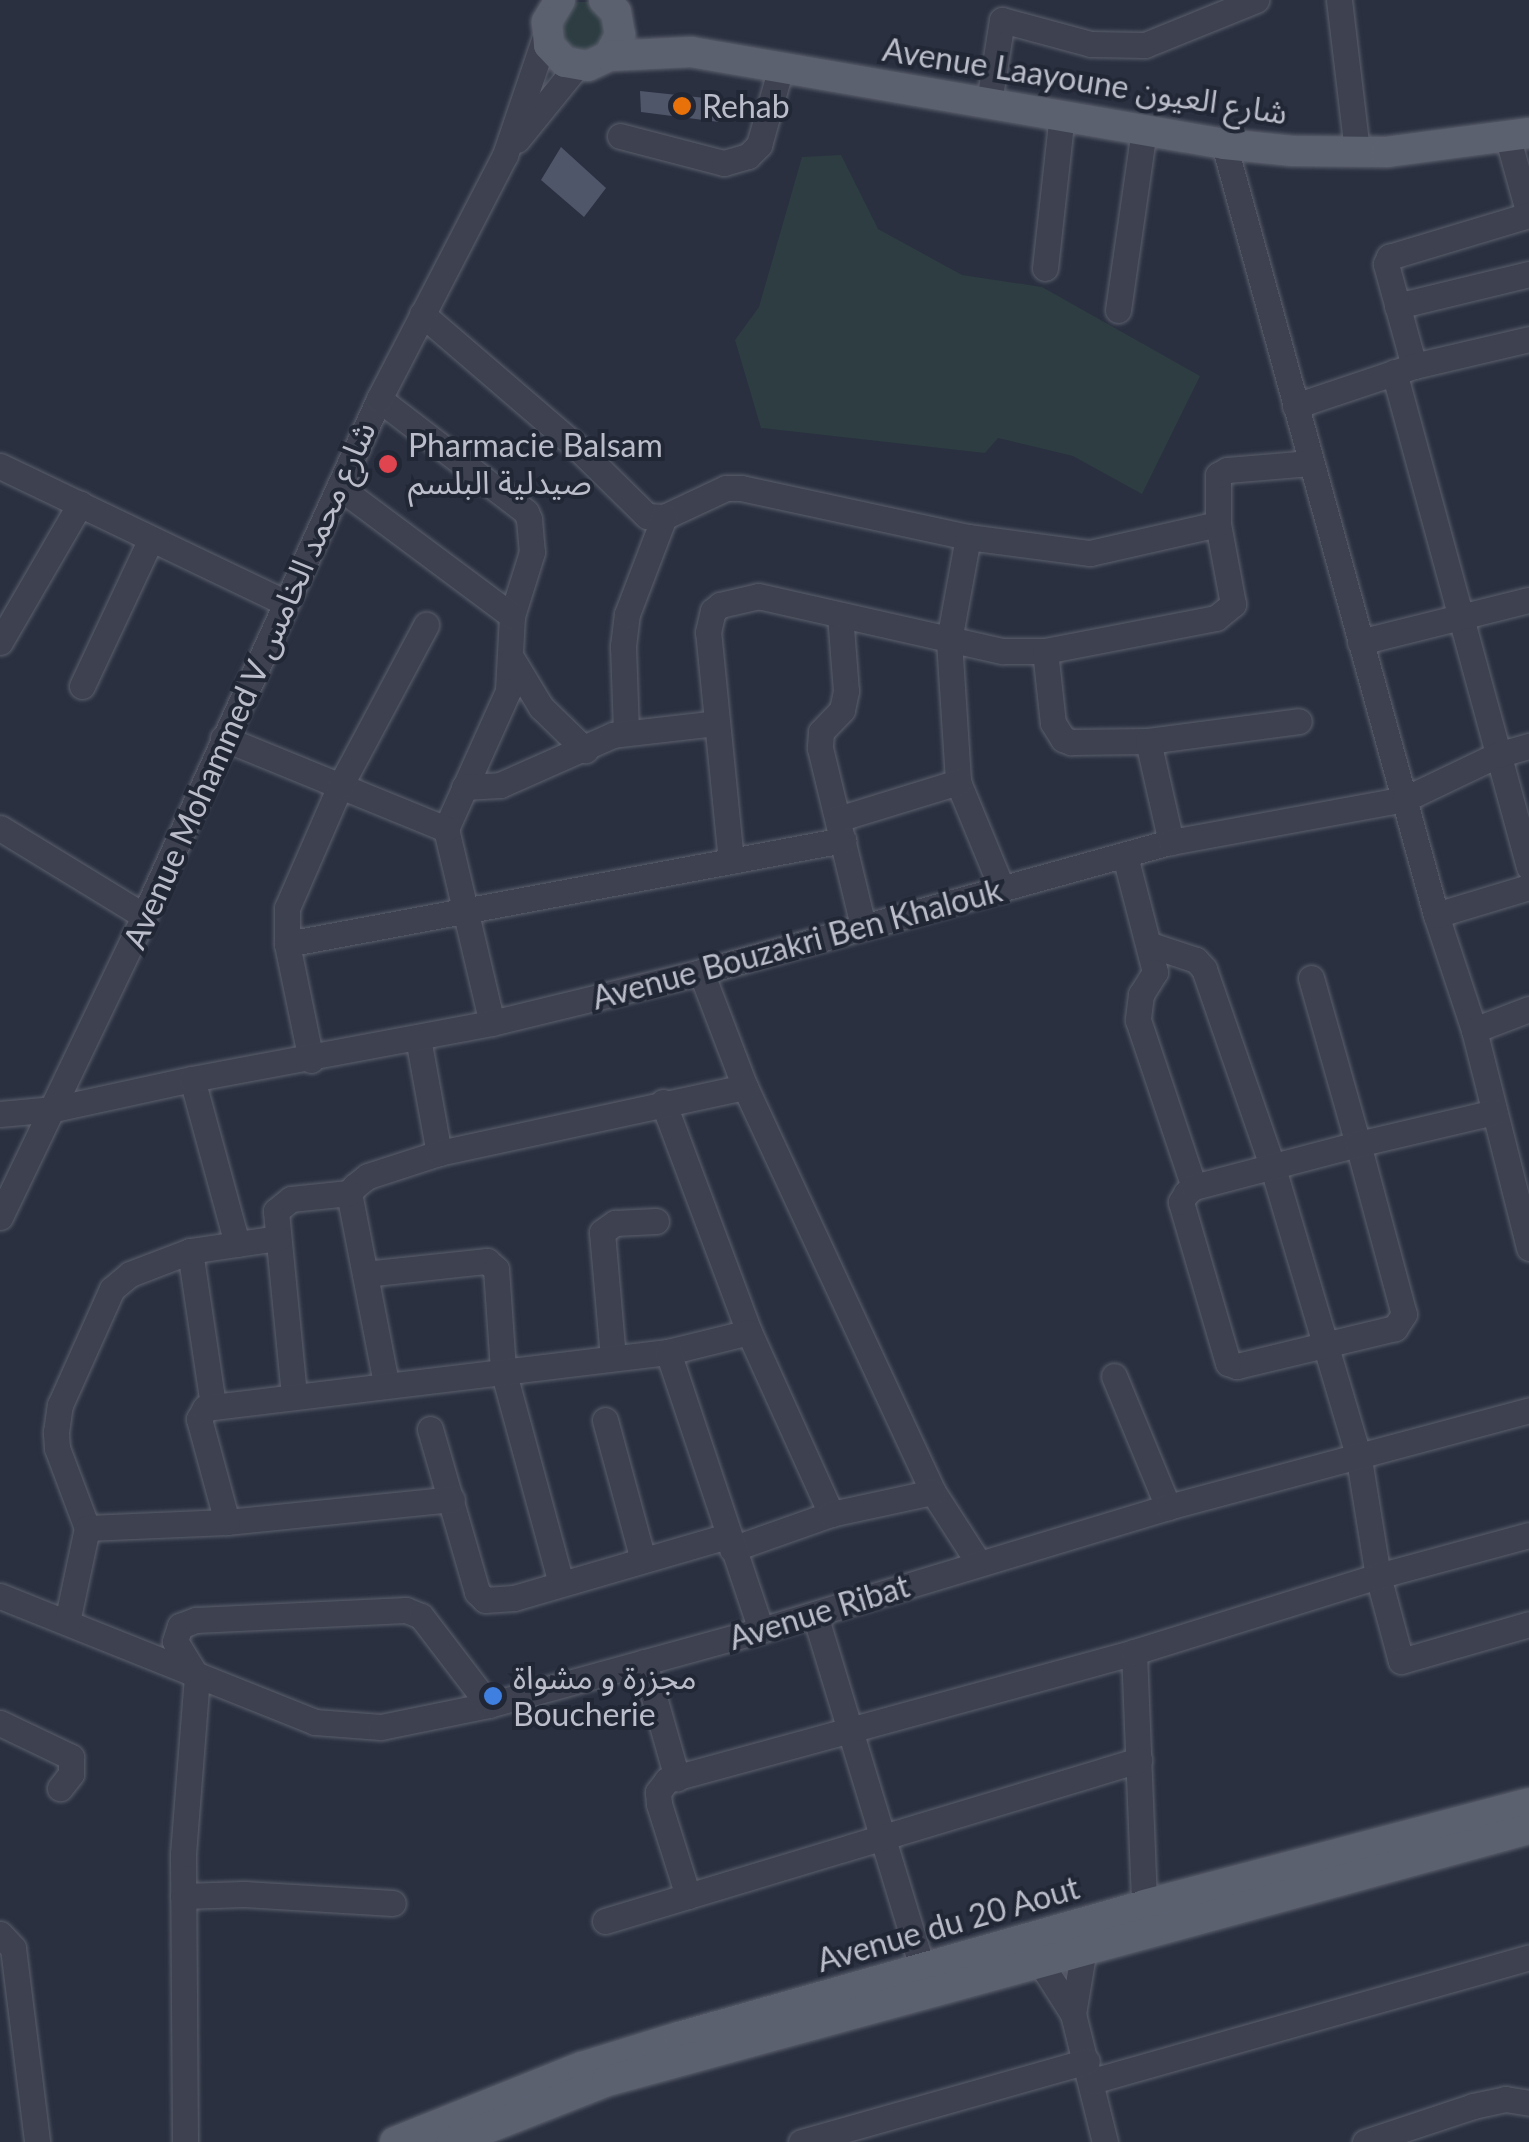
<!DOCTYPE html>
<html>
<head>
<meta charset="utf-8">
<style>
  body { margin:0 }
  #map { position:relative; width:1529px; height:2142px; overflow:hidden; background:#2a3040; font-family:Lato,"Noto Sans Arabic",sans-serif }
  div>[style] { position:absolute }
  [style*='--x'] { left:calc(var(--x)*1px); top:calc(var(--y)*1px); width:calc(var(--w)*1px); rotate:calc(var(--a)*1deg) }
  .green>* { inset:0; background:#2d3d42 }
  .building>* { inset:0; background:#505669 }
  .roads { filter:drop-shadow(0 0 2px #5c606d) drop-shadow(0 0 2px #5c606d) }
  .minor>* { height:25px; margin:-12.5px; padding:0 12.5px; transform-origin:12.5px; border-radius:12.5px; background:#3e4250 }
  .major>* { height:30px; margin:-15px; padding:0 15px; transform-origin:15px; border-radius:15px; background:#5c6170 }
  .dots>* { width:28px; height:28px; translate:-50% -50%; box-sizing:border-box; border:5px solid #222736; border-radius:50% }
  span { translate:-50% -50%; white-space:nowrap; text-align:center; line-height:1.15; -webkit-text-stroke:8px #222736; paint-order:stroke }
  .street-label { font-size:32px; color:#bbbeca }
  .poi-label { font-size:32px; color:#bbbeca }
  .left { translate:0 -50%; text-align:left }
</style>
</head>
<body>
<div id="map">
  <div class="green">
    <div style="clip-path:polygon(578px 2px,591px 2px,611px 31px,587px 57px,557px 40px,566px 6px)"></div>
    <div style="clip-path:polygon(841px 155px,878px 229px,962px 275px,1042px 287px,1200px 376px,1142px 494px,1073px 456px,998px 438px,985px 453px,761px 428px,735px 340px,759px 307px,802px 157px)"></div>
  </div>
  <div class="building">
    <div style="clip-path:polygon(640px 91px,724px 100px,719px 122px,641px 112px)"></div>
    <div style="clip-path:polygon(561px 147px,606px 188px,584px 217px,541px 180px)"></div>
  </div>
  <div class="roads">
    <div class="minor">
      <div style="--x:1339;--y:0;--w:153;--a:83.2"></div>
      <div style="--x:989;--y:102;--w:83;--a:-81"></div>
      <div style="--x:1002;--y:20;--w:92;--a:15.1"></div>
      <div style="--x:1091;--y:44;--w:54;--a:1.1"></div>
      <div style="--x:1145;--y:45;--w:120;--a:-22.1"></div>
      <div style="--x:620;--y:136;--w:107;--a:14.6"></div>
      <div style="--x:724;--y:163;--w:25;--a:-16"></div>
      <div style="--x:748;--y:156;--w:16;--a:-45"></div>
      <div style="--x:759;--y:145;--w:81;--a:-74.2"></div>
      <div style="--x:1508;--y:139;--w:78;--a:74.4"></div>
      <div style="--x:517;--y:140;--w:95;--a:-51"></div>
      <div style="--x:1224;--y:144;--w:800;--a:74.63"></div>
      <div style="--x:1436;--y:915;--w:121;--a:71.7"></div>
      <div style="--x:1474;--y:1030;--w:225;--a:75.8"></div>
      <div style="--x:1045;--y:268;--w:154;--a:-83.7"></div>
      <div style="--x:1397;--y:306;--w:136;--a:-13.6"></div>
      <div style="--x:1118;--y:310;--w:182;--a:-81.8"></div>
      <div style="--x:422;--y:314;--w:206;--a:40.7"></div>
      <div style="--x:578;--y:448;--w:97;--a:44.6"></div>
      <div style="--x:647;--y:516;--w:17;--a:3"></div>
      <div style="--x:664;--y:517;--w:68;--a:-25.1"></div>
      <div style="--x:726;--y:488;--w:15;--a:0"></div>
      <div style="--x:741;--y:488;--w:232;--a:12.2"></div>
      <div style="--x:968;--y:537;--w:123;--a:7.5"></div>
      <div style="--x:1090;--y:553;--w:131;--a:-12.8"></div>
      <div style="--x:1414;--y:366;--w:106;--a:-105.4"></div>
      <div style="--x:1386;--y:264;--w:8;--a:-67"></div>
      <div style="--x:1389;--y:257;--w:146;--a:-16.7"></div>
      <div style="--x:1394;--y:372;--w:513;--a:74.74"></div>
      <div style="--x:379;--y:399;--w:185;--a:37.5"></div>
      <div style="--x:526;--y:512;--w:8;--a:67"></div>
      <div style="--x:529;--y:519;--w:33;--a:85"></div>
      <div style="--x:532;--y:552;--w:67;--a:107.4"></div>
      <div style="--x:512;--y:616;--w:75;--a:93.1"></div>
      <div style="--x:508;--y:691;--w:151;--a:114.2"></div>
      <div style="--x:446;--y:829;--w:199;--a:76.7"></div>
      <div style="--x:1295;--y:406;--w:126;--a:-18.6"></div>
      <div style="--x:1414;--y:366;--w:118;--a:-13.2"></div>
      <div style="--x:0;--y:466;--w:315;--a:25.6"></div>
      <div style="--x:339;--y:487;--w:216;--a:36.7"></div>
      <div style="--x:968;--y:537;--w:106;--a:100.4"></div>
      <div style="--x:949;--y:641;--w:141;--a:86.3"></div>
      <div style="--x:958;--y:782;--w:116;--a:67.6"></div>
      <div style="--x:840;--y:615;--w:76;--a:85.5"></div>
      <div style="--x:846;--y:691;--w:19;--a:102"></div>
      <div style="--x:842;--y:710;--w:30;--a:134"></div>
      <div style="--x:821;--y:732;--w:16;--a:94"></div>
      <div style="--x:820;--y:748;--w:183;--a:76.4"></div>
      <div style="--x:0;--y:642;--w:160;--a:-59.9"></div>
      <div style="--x:1360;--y:642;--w:174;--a:-14"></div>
      <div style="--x:1045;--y:651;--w:72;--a:83.7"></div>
      <div style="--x:1053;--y:723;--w:19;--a:58"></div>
      <div style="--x:1063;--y:739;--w:9;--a:21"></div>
      <div style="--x:1071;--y:742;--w:77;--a:-0.7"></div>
      <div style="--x:1148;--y:741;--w:152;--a:-7.5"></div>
      <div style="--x:512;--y:659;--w:56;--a:58.9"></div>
      <div style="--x:541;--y:707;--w:62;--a:44.3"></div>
      <div style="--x:82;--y:686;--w:162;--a:-64.9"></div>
      <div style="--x:626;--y:732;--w:86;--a:-92"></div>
      <div style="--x:623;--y:646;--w:32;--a:-83"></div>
      <div style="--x:627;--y:614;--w:104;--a:-69.1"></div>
      <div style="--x:223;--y:738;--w:241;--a:22.2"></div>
      <div style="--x:1148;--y:741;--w:104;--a:77.2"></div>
      <div style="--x:464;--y:787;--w:36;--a:-3"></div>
      <div style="--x:500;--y:785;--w:124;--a:-23.9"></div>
      <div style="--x:613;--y:735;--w:104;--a:-6.6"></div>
      <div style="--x:838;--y:819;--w:126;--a:-17.1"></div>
      <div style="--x:0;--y:828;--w:169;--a:31.4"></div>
      <div style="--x:1125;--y:856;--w:120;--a:75.5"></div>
      <div style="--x:1155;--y:972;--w:26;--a:122"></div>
      <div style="--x:1141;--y:994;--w:26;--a:97"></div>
      <div style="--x:1138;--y:1020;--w:176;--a:71.5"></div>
      <div style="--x:731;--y:861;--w:230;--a:-95.7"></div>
      <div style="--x:708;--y:632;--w:22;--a:-77"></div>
      <div style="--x:713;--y:611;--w:9;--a:-41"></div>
      <div style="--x:720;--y:605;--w:39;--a:-13"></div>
      <div style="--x:758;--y:596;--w:251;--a:12.7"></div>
      <div style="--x:1003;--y:651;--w:42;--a:0"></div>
      <div style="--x:1045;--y:651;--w:174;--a:-10.9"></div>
      <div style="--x:1216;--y:618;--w:22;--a:-39"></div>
      <div style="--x:1233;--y:604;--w:81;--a:-100.6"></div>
      <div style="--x:1218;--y:524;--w:49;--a:-90"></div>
      <div style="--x:1218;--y:475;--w:10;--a:-29"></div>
      <div style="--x:1227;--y:470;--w:84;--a:-4.8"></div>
      <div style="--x:1436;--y:915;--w:97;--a:-16.8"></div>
      <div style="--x:287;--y:944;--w:566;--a:-10.59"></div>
      <div style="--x:1151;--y:945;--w:47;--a:18.4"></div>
      <div style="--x:1196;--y:960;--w:12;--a:48"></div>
      <div style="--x:1204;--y:969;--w:211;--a:70.9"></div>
      <div style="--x:1273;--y:1168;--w:303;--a:73.5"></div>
      <div style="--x:1359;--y:1459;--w:119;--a:80.8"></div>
      <div style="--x:1378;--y:1576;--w:88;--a:74.9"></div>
      <div style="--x:1401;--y:1661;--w:133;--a:-16.1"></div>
      <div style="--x:701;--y:972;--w:123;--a:69.1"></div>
      <div style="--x:745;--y:1087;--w:447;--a:65.1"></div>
      <div style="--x:933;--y:1492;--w:83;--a:57.3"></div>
      <div style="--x:1311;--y:978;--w:173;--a:74.2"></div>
      <div style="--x:1358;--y:1144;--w:176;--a:74.9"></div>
      <div style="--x:1404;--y:1314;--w:17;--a:123"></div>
      <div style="--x:1395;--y:1328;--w:163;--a:166.5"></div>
      <div style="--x:1237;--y:1366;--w:9;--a:-162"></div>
      <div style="--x:1228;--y:1363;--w:168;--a:-106.3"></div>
      <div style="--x:1181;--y:1202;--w:10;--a:-61"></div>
      <div style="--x:1186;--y:1193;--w:10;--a:-37"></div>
      <div style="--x:1194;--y:1187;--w:170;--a:-14.7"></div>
      <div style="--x:1358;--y:1144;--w:140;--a:-13.2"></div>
      <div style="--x:1474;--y:1030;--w:59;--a:-20.9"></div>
      <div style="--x:418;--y:1038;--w:117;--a:79.7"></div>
      <div style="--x:311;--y:1060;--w:118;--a:-101.7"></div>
      <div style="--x:287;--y:944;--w:36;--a:-90"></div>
      <div style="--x:287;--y:908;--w:133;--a:-66.5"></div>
      <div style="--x:340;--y:786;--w:183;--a:-61.9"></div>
      <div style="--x:192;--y:1079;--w:171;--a:74.7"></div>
      <div style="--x:663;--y:1102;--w:246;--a:69.5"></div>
      <div style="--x:749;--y:1332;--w:200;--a:65.7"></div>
      <div style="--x:0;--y:1114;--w:54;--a:-5.3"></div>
      <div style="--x:54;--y:1109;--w:141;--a:-12.3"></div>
      <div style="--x:192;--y:1079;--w:305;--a:-10.6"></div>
      <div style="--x:492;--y:1023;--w:215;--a:-13.7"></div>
      <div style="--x:701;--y:972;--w:488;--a:-15.5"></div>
      <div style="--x:1171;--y:842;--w:238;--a:-10.4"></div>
      <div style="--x:1405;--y:799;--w:102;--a:-25.6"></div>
      <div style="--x:1497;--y:755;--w:33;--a:-16"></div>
      <div style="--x:0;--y:1217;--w:334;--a:-64.4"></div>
      <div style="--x:144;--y:916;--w:568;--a:-65.56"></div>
      <div style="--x:379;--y:399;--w:275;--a:-62.7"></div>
      <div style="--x:505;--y:155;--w:128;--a:-71.3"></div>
      <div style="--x:190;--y:1251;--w:156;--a:81.5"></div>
      <div style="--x:365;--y:1274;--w:123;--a:-6.1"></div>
      <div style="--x:487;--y:1261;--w:12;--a:42"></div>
      <div style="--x:496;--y:1269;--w:101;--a:86"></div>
      <div style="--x:503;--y:1370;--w:221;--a:74.8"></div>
      <div style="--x:668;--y:1352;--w:83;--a:-13.9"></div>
      <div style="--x:613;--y:1358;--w:126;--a:-95"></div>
      <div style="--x:602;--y:1232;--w:16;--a:-35"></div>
      <div style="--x:615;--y:1223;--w:41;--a:-2.8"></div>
      <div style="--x:1114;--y:1376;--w:142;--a:67.6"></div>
      <div style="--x:386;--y:1383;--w:194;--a:-101"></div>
      <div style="--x:349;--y:1193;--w:9;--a:-49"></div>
      <div style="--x:355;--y:1186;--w:16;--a:-38"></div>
      <div style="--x:368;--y:1176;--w:75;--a:-17.9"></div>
      <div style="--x:439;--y:1153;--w:313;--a:-12.2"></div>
      <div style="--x:294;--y:1395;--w:185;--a:-95.6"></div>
      <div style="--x:276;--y:1211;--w:19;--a:-39"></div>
      <div style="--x:291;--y:1199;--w:58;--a:-5.9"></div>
      <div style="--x:605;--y:1420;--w:145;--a:74.8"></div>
      <div style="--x:430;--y:1429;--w:170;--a:73.9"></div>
      <div style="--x:477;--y:1592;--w:11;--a:45"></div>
      <div style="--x:485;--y:1600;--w:29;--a:-4"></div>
      <div style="--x:514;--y:1598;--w:222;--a:-16.2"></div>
      <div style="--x:227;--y:1522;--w:226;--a:-5.8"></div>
      <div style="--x:87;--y:1528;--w:85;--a:-110.6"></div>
      <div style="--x:57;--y:1448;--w:16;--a:-94"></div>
      <div style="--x:56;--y:1432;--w:27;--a:-82"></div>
      <div style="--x:60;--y:1405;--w:127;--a:-65.9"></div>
      <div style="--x:112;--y:1289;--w:23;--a:-40"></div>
      <div style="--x:130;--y:1274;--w:64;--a:-21"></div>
      <div style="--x:190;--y:1251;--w:89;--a:-8.4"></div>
      <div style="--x:732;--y:1549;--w:105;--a:-19.5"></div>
      <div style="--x:831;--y:1514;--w:104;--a:-12.2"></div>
      <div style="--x:0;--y:1596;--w:339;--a:21.8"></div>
      <div style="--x:315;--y:1722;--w:66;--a:4.3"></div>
      <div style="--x:381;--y:1727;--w:110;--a:-11.5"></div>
      <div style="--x:489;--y:1705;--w:282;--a:-15.4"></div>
      <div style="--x:761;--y:1630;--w:425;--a:-16.8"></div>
      <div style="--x:1168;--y:1507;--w:374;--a:-15"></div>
      <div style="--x:815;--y:1615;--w:368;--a:73.1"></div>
      <div style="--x:67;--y:1622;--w:96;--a:-78"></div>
      <div style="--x:87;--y:1528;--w:140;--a:-2.5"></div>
      <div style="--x:227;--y:1522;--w:107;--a:-105.2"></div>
      <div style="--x:199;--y:1419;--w:13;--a:-61"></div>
      <div style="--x:205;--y:1408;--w:466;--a:-6.9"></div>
      <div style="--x:668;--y:1352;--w:293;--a:71.5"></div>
      <div style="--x:1134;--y:1652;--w:253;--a:87.7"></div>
      <div style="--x:644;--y:1662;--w:121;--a:74.1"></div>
      <div style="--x:0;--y:1723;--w:79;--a:25.6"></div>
      <div style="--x:71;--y:1757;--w:17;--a:90"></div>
      <div style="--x:71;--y:1774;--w:18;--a:128"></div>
      <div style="--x:183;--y:1896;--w:61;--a:-1.9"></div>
      <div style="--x:244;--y:1894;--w:149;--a:3.5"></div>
      <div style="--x:688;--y:1896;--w:96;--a:-107.5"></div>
      <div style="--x:659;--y:1804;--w:12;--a:-95"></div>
      <div style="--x:658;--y:1792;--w:15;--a:-53"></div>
      <div style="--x:667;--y:1780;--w:484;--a:-15.3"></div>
      <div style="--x:1134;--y:1652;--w:256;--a:-17.3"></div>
      <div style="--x:1378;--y:1576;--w:156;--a:-15.2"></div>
      <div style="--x:605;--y:1921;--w:558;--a:-16.78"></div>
      <div style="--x:0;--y:1934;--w:19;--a:47"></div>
      <div style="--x:13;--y:1948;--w:195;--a:82.9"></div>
      <div style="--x:1040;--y:1962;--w:62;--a:57.6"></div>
      <div style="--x:1073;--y:2014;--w:132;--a:76"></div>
      <div style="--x:1073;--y:2014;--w:67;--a:-80.5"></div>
      <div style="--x:1092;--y:2081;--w:454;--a:-15.8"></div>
      <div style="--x:185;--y:2142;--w:288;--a:-90.4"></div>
      <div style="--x:183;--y:1854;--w:178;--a:-85.5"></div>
      <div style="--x:197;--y:1677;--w:42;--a:-121.4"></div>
      <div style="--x:175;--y:1641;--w:16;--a:-72"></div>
      <div style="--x:180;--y:1626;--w:17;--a:-21"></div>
      <div style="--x:196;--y:1620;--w:210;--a:-2.7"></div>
      <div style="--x:406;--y:1610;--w:16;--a:22"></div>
      <div style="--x:421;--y:1616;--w:112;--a:52.6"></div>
      <div style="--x:801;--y:2142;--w:297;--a:-15.8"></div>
      <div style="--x:1365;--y:2142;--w:114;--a:-18.4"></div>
      <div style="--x:1473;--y:2106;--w:33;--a:-12"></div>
      <div style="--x:1505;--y:2099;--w:24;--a:9"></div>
    </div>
    <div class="major">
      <div style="--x:560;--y:0;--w:26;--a:121"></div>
      <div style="--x:547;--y:22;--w:23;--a:85"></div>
      <div style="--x:549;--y:45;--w:23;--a:47"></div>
      <div style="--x:565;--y:62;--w:23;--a:10"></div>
      <div style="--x:588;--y:66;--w:23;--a:-25"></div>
      <div style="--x:609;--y:56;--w:24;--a:-62"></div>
      <div style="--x:620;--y:35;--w:23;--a:-100"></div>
      <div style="--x:616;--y:12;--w:17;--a:-135"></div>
      <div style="--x:609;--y:56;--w:82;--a:-2.8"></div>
      <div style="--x:691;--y:52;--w:541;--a:9.79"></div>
      <div style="--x:1224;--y:144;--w:69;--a:5.8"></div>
      <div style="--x:1293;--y:151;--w:94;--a:0.6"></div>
      <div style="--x:1387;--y:152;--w:143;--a:-7.6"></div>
      <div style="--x:395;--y:2142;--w:201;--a:-21.9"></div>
      <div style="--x:582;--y:2067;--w:102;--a:-17.2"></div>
      <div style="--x:679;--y:2037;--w:483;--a:-15.8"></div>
      <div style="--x:1144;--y:1905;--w:398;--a:-14.8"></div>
      <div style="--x:452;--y:2142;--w:167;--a:-21.5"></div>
      <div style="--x:607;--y:2081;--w:956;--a:-15.29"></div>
    </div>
  </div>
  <div class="dots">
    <div style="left:682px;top:106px;background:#e8710a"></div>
    <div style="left:388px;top:464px;background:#e0444e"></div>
    <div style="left:493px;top:1696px;background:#3f7fe0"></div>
  </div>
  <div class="street-label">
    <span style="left:1085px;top:81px;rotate:9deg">Avenue Laayoune شارع العيون</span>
    <span style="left:249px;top:685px;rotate:-66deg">Avenue Mohammed V شارع محمد الخامس</span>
    <span style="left:797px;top:944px;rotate:-15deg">Avenue Bouzakri Ben Khalouk</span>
    <span style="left:819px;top:1612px;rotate:-17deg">Avenue Ribat</span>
    <span style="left:948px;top:1924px;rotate:-16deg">Avenue du 20 Aout</span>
  </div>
  <div class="poi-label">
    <span class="left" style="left:702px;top:106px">Rehab</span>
    <span class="left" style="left:408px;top:464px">Pharmacie Balsam<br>صيدلية البلسم</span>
    <span class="left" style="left:513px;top:1696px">مجزرة و مشواة<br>Boucherie</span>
  </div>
</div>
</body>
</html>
